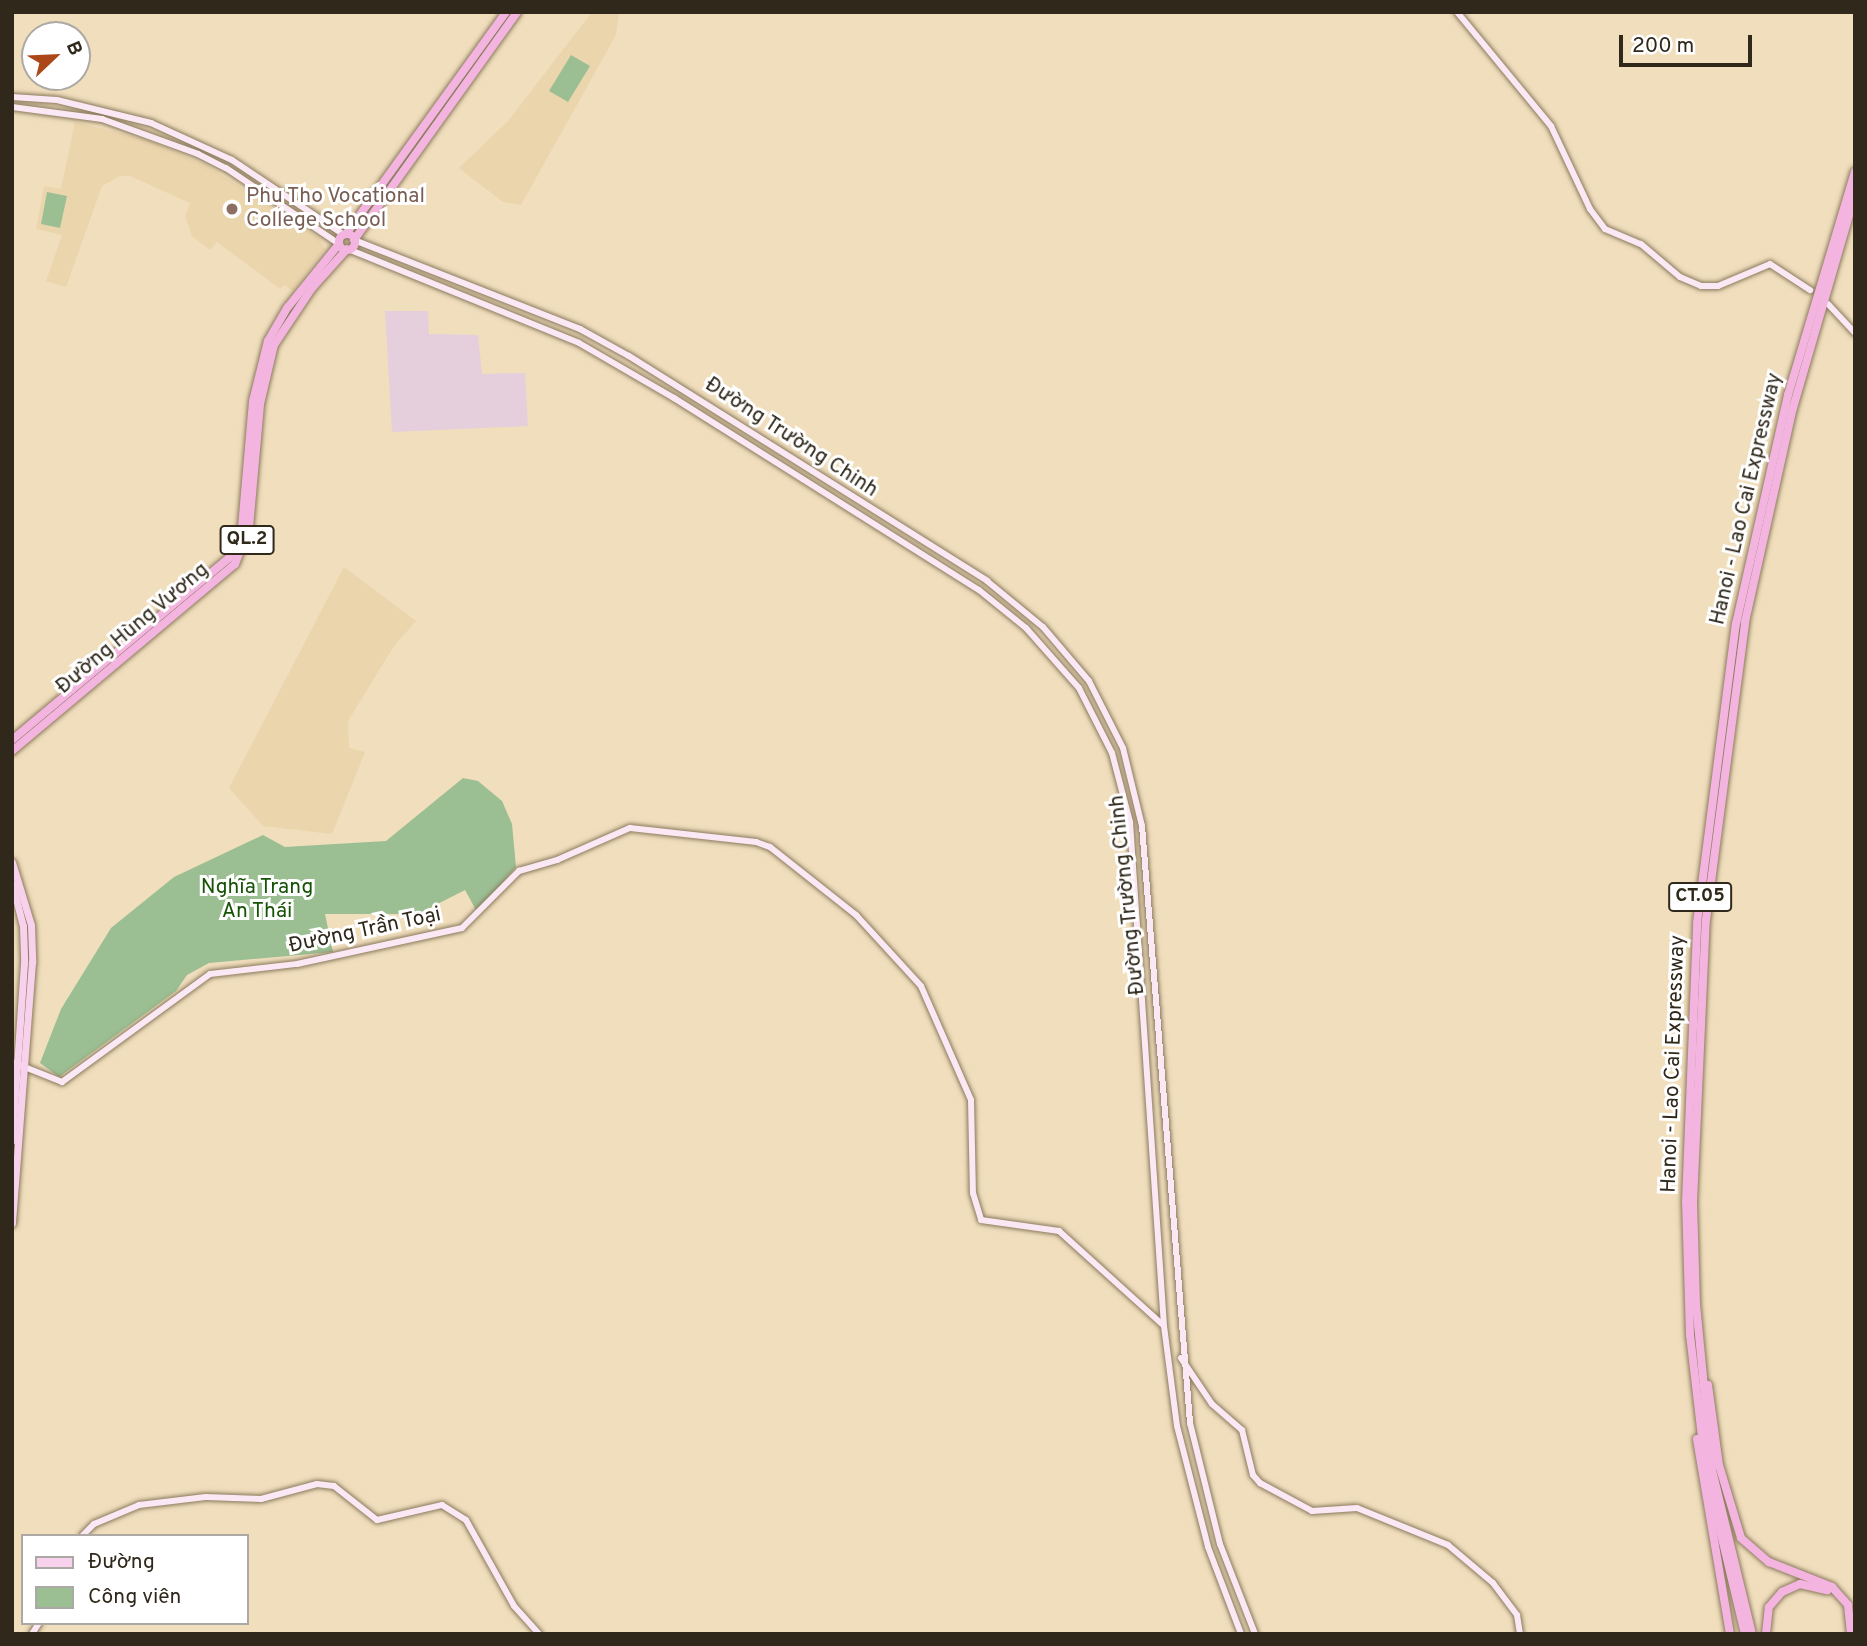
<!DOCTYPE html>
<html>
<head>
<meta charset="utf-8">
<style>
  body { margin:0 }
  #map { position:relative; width:1867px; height:1646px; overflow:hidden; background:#f0debd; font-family:Overpass,sans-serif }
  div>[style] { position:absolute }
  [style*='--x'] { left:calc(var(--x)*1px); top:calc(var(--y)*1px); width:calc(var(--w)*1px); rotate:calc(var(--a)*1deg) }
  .industrial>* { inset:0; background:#e5cfdc }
  .built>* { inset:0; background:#ebd5ad }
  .green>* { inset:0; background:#9bbf93 }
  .roads { filter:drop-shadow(0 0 2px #8b7b5d) drop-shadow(0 0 2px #8b7b5d) }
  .secondary>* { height:6px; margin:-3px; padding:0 3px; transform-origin:3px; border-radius:3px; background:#fbe8f5 }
  .primary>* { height:7px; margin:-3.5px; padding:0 3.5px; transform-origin:3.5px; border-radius:3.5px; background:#f8d2ec }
  .highway>* { height:8px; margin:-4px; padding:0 4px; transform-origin:4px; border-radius:4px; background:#f3b4df }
  .highway>.ring { margin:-4px; padding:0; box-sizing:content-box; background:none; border:8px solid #f3b4df; border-radius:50% }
  .dots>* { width:19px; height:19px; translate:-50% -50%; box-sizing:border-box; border:4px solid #fff; border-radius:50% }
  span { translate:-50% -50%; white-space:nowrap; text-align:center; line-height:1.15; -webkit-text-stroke:6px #fff; paint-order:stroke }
  .shield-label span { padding:2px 5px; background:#fff; border:2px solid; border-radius:5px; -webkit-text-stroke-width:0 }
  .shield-label { font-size:19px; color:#2f281b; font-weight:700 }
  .education-label { font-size:21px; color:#785e54 }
  .left { translate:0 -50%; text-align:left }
  .street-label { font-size:21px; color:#2f281b }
  .park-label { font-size:21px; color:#175306 }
  .frame { position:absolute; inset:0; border:14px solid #2f281b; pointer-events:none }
  .legend { position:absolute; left:21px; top:1534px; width:228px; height:91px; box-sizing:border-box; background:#fff; border:2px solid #aca9a4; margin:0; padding:9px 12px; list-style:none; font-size:21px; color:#2f281b }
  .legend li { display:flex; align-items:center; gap:14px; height:35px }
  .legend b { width:35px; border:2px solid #aca9a4 }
  .north { position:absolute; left:21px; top:21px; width:70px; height:70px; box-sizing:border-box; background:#fff; border:2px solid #aca9a4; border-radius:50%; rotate:67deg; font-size:19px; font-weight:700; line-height:28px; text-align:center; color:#2f281b }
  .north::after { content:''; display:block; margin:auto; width:24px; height:32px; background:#ac4718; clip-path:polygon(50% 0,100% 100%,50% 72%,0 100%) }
  .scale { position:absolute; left:1619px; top:35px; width:133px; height:32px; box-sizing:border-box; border:4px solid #2f281b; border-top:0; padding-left:9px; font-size:21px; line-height:24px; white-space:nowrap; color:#2f281b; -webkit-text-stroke:5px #fff; paint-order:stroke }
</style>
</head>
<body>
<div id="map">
  <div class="industrial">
    <div style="clip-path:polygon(385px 311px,428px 311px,429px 334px,478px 335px,482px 374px,525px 373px,528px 426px,392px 432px)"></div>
  </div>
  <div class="built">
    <div style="clip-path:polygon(592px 12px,619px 12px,616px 35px,521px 205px,503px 202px,459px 168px,508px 121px)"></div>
    <div style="clip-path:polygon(75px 122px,144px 139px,208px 166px,319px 238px,325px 249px,293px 291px,284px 285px,280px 289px,217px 242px,210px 250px,192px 236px,185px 216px,190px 203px,130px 176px,120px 176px,102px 186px,66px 287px,46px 281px,62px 235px,36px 229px,44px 186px,61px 189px)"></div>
    <div style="clip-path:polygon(344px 567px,416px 621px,394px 646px,348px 721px,349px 748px,365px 752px,332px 834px,263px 826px,229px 788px)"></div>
  </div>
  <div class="green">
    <div style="clip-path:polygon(571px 55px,590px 66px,568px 102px,549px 91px)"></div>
    <div style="clip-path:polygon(47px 192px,67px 196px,60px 228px,41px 224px)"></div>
    <div style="clip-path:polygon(463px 778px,478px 781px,502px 801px,512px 824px,516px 867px,477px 912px,465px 890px,418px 914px,325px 914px,333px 952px,209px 963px,187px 975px,176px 991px,59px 1077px,40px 1063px,61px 1009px,111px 928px,174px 877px,263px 835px,285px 847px,386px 841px)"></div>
  </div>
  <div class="roads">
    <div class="secondary">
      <div style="--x:1457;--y:12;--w:148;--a:50.5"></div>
      <div style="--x:1551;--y:126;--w:92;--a:64.8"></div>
      <div style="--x:1590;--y:209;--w:25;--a:53"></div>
      <div style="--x:1605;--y:229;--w:39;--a:23"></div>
      <div style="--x:1641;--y:244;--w:51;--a:40.2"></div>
      <div style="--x:1680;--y:277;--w:23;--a:23"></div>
      <div style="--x:1701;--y:286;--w:17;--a:0"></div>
      <div style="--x:1718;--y:286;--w:56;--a:-22.9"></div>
      <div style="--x:1770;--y:264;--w:48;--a:33"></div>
      <div style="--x:12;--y:97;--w:45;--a:3.8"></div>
      <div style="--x:57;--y:100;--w:97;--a:13.7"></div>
      <div style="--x:151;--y:123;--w:89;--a:24.6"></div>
      <div style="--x:232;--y:160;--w:135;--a:33.8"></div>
      <div style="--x:12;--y:107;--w:91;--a:7.6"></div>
      <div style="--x:102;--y:119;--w:102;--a:20"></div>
      <div style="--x:198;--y:154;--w:31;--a:27"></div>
      <div style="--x:226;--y:168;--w:136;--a:33.9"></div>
      <div style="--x:354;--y:240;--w:243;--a:21.5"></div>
      <div style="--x:580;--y:329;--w:56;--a:28.9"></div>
      <div style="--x:629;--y:356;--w:423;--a:32.1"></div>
      <div style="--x:987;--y:581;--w:72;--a:39.4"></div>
      <div style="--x:1043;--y:627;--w:71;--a:49.6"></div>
      <div style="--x:1089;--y:681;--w:75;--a:63.1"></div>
      <div style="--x:1123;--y:748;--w:80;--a:76.3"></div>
      <div style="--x:1142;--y:826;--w:599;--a:85.4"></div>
      <div style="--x:1190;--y:1423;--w:125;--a:76.1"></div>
      <div style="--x:1220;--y:1544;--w:97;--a:68.7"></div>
      <div style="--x:348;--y:249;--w:249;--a:22.1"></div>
      <div style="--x:579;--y:343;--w:110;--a:30.1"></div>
      <div style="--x:674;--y:398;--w:360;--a:32.2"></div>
      <div style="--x:979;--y:590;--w:60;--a:39"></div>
      <div style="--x:1026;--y:628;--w:80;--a:48.5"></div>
      <div style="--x:1079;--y:688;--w:73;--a:63.1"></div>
      <div style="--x:1112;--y:753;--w:71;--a:75.4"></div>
      <div style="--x:1130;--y:822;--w:505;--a:86.14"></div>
      <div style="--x:1164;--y:1326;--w:101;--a:82.6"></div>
      <div style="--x:1177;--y:1426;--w:125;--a:75.6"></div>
      <div style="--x:1208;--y:1547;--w:93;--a:69.2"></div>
      <div style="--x:1828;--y:304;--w:40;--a:47"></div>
      <div style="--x:12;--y:1062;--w:54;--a:21.8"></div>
      <div style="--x:62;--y:1082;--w:183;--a:-36.1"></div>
      <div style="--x:210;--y:974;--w:88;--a:-6.6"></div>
      <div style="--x:297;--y:964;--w:169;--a:-12.3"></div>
      <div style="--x:462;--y:928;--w:81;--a:-45"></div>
      <div style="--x:519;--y:871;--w:40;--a:-16"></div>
      <div style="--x:557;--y:860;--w:80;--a:-23.7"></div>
      <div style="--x:630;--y:828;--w:127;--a:6.3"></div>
      <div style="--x:756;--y:842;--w:15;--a:20"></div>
      <div style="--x:770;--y:847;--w:110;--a:38.3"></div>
      <div style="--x:856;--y:915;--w:96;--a:47.5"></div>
      <div style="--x:921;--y:986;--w:124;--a:66.3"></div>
      <div style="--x:971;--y:1100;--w:93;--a:88.8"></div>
      <div style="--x:973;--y:1193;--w:28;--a:73"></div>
      <div style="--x:981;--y:1220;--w:79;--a:8"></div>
      <div style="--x:1059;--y:1231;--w:140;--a:42.1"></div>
      <div style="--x:1181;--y:1358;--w:55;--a:56"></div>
      <div style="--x:1212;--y:1404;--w:40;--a:41"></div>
      <div style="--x:1242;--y:1430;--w:46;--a:76.3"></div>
      <div style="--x:1253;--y:1475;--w:11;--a:49"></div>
      <div style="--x:1260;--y:1483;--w:59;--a:28.3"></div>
      <div style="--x:1312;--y:1511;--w:45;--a:-3.8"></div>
      <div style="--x:1357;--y:1508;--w:98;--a:22.1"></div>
      <div style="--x:1448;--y:1545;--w:59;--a:40.2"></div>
      <div style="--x:1493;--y:1583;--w:40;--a:53"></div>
      <div style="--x:1517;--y:1615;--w:19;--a:81"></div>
      <div style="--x:82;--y:1536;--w:17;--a:-45"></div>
      <div style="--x:94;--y:1524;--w:49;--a:-22.9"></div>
      <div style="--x:139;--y:1505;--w:67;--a:-6.8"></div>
      <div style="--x:206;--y:1497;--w:55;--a:2.1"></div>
      <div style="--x:261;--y:1499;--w:58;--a:-15"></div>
      <div style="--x:317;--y:1484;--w:17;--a:7"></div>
      <div style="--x:334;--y:1486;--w:55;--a:38.3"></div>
      <div style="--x:377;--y:1520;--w:67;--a:-13"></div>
      <div style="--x:442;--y:1505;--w:28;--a:32"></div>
      <div style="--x:466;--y:1520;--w:98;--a:60.8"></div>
      <div style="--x:514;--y:1606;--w:38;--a:48"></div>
      <div style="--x:32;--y:1634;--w:13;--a:-58"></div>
    </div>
    <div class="primary">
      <div style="--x:12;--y:862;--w:66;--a:73.2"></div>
      <div style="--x:31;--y:925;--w:37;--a:88"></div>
      <div style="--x:32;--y:962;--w:262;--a:94.4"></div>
      <div style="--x:12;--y:883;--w:44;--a:75.7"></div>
      <div style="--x:23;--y:926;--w:37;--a:88"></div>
      <div style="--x:24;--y:963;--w:178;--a:93.9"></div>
    </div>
    <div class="highway">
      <div style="--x:346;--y:234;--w:274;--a:-54.2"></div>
      <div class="ring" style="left:339px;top:234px;width:8px;height:8px"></div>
      <div style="--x:354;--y:240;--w:280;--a:-54.4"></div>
      <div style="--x:12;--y:740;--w:283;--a:-40"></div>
      <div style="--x:229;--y:558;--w:34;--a:-67"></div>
      <div style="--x:242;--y:527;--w:126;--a:-85"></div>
      <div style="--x:253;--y:401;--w:62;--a:-76"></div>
      <div style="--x:268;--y:341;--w:39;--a:-60"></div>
      <div style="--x:288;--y:307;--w:81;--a:-51"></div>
      <div style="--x:12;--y:751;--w:291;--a:-40"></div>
      <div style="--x:235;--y:564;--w:39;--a:-69"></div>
      <div style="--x:249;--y:528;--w:124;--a:-84.9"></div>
      <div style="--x:260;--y:404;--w:61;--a:-76.7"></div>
      <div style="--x:274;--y:345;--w:69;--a:-56.3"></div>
      <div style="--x:312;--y:288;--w:52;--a:-48.1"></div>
      <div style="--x:1708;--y:1385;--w:81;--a:82.2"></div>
      <div style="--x:1719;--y:1465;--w:76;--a:73.2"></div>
      <div style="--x:1741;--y:1538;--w:37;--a:41"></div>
      <div style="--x:1769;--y:1562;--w:68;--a:21.6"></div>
      <div style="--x:1832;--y:1587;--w:24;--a:48"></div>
      <div style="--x:1848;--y:1605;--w:29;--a:84"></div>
      <div style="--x:1697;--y:1439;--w:198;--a:80.4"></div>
      <div style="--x:1745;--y:1634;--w:168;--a:-103.5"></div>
      <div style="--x:1706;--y:1471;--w:137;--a:-96.7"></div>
      <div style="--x:1690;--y:1335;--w:133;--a:-91.7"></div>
      <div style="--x:1686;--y:1202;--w:279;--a:-87.7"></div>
      <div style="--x:1697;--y:923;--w:302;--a:-82.6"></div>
      <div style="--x:1736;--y:624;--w:235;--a:-77.2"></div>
      <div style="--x:1788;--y:395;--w:233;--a:-73.3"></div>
      <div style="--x:1752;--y:1634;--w:169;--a:-103.7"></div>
      <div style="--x:1712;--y:1470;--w:168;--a:-95.5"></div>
      <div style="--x:1696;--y:1303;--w:101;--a:-91.7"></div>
      <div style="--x:1693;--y:1202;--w:282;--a:-87.4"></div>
      <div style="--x:1706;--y:920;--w:301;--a:-82.5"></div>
      <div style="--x:1745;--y:622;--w:219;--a:-77.4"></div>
      <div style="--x:1793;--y:408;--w:223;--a:-73.8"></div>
      <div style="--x:1766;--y:1634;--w:27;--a:-84"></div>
      <div style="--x:1769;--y:1607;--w:20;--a:-49"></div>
      <div style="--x:1782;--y:1592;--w:20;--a:-24"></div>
      <div style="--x:1800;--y:1584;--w:28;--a:13"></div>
    </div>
  </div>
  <div class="dots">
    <div style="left:232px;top:209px;background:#8d6e63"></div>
  </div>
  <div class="shield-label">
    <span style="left:247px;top:540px">QL.2</span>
    <span style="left:1700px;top:897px">CT.05</span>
  </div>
  <div class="education-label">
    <span class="left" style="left:246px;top:209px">Phu Tho Vocational<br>College School</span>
  </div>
  <div class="street-label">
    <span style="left:791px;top:438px;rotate:33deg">Đường Trường Chinh</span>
    <span style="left:1747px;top:499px;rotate:-77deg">Hanoi - Lao Cai Expressway</span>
    <span style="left:133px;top:629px;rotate:-40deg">Đường Hùng Vương</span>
    <span style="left:1128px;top:895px;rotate:-96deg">Đường Trường Chinh</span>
    <span style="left:365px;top:931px;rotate:-12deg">Đường Trần Toại</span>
    <span style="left:1674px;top:1064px;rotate:-88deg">Hanoi - Lao Cai Expressway</span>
  </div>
  <div class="park-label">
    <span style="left:257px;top:900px">Nghĩa Trang<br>An Thái</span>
  </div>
  <div class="frame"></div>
  <ul class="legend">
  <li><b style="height:9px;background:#f8d2ec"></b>Đường</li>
  <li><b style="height:19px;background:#9bbf93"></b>Công viên</li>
  </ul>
  <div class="north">B</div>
  <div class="scale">200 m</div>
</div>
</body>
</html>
